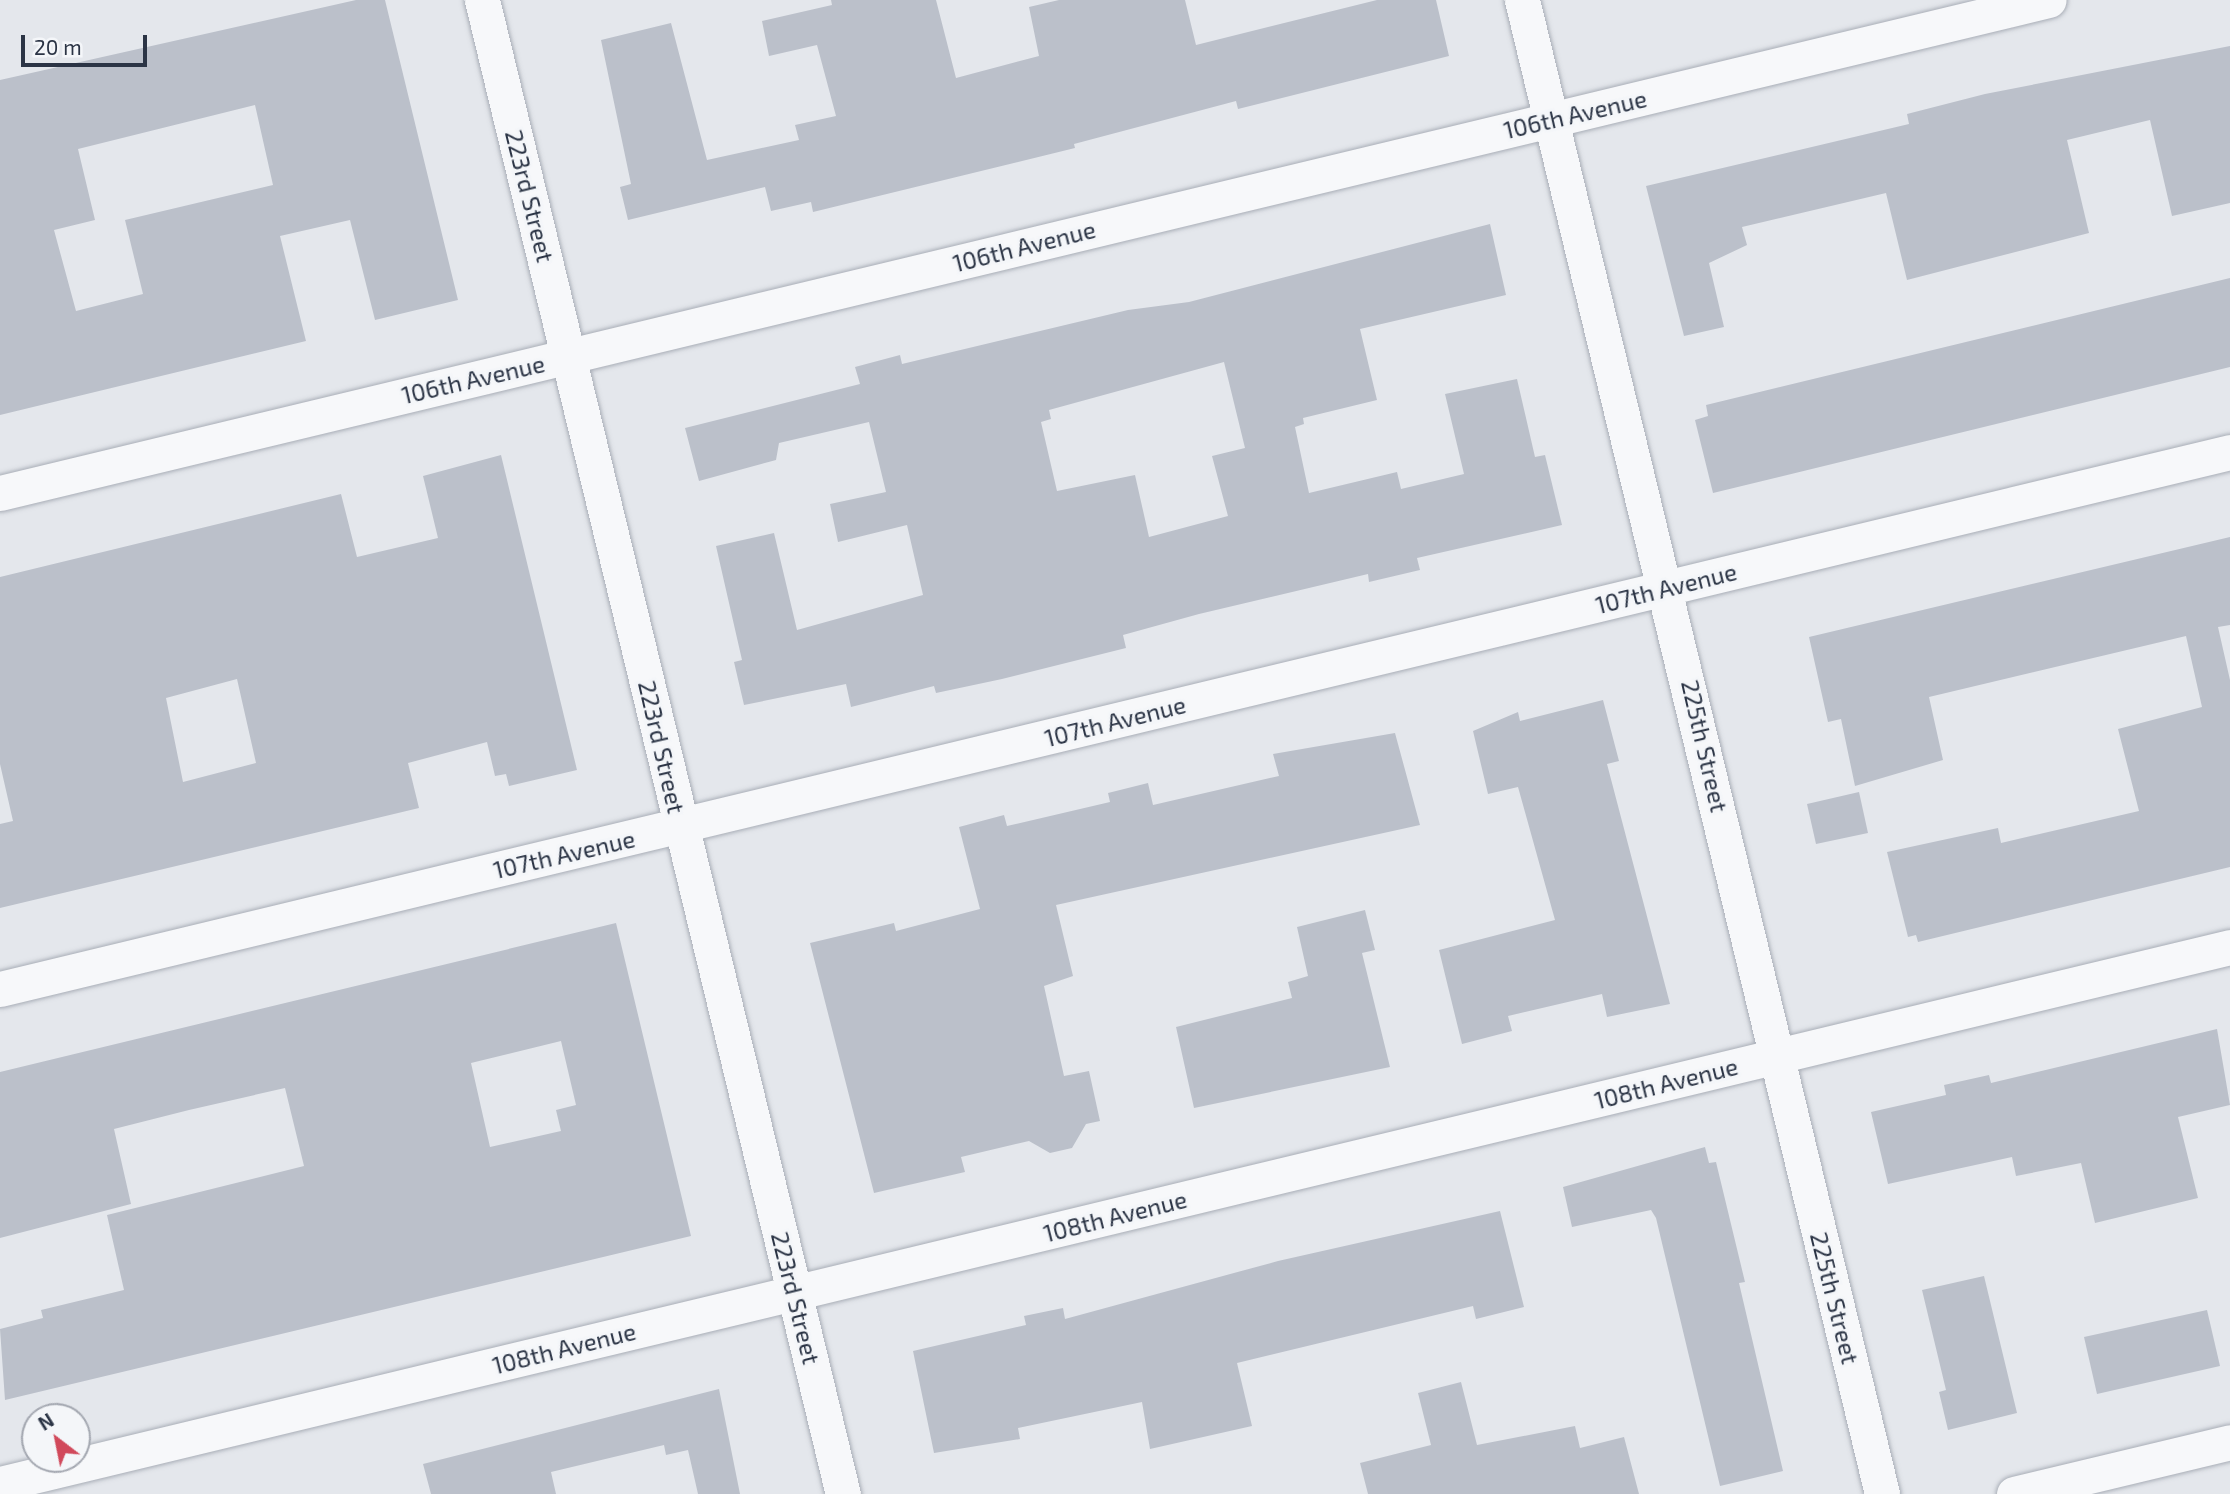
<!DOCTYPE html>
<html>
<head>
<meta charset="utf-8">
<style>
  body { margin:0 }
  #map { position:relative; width:2230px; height:1494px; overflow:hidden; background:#e4e7ec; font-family:"Exo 2",sans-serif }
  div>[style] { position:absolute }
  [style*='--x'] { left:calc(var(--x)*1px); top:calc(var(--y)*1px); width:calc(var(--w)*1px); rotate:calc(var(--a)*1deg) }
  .building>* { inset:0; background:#bbc0ca }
  .roads { filter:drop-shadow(0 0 2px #a9aeb7) drop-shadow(0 0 2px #a9aeb7) }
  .minor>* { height:35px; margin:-17.5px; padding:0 17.5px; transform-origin:17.5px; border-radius:17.5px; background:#f7f8fa }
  span { translate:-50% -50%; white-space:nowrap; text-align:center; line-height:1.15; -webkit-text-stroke:6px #f4f6f9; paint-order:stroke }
  .street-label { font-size:24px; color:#2b3445 }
  .north { position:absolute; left:21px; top:1403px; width:70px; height:70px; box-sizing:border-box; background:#f4f6f9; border:2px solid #a4a8b1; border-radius:50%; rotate:328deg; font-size:19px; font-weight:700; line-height:28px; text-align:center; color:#2b3445 }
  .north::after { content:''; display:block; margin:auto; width:24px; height:32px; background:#d1495b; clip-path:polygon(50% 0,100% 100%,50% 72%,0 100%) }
  .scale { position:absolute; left:21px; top:35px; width:126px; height:32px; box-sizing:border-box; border:4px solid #2b3445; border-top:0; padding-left:9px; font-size:21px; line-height:24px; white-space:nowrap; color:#2b3445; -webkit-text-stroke:5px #f4f6f9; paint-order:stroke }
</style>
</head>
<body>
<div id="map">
  <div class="building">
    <div style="clip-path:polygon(evenodd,356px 0,385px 0,458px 300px,375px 320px,350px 220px,280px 236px,306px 341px,0 415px,0 80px,356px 0,255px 105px,273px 185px,125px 220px,143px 294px,76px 311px,54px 230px,95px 220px,78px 149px,255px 105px)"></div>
    <div style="clip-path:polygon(831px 0,936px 0,956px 78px,1039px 56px,1029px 7px,1059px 0,1185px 0,1196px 45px,1377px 0,1436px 0,1449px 56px,1238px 109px,1236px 101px,1074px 144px,1075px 148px,813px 212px,811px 202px,771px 211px,765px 187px,628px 220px,620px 187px,631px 184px,601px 40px,671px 23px,707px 160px,799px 140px,795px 125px,836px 116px,817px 45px,769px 56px,762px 21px,832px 5px)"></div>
    <div style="clip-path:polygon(2230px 46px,2230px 203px,2172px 216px,2150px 120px,2067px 140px,2089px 233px,1907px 280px,1886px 193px,1742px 227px,1747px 245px,1709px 263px,1724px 327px,1684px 336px,1646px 186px,1909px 124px,1907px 114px,1985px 94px)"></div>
    <div style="clip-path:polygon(evenodd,1490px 224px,1506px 295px,1360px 329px,1377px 400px,1303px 418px,1304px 424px,1295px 427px,1309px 493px,1397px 472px,1401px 489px,1464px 474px,1445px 394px,1517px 379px,1535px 457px,1545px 455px,1562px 525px,1417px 558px,1420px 570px,1369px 582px,1368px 574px,1199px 614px,1123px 635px,1126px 648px,1002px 679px,936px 693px,934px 686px,851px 707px,846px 684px,744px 705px,734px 662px,742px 660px,716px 546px,774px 533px,797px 630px,923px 595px,907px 525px,838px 542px,830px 504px,886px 492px,869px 422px,779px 443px,776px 460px,699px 481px,685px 428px,860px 384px,855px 367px,900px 355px,902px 364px,1128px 310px,1189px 302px,1490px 224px,1224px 362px,1245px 448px,1212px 456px,1228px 516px,1149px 537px,1135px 475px,1057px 491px,1041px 422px,1051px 419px,1049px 410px,1224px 362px)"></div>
    <div style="clip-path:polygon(2230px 278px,2230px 367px,1713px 493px,1695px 420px,1708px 416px,1706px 405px)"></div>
    <div style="clip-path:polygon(evenodd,501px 455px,577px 770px,509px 786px,506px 774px,495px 776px,487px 742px,408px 763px,419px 808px,0 908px,0 824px,13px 821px,0 764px,0 577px,341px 494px,357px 557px,438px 538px,423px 476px,501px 455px,237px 679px,256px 763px,183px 782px,166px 698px,237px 679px)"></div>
    <div style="clip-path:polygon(2230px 537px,2230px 625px,2218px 627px,2230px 680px,2230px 867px,1918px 942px,1916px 935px,1908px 937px,1887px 852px,1998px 828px,2001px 843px,2139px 811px,2118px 729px,2202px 707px,2186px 636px,1929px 697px,1943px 760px,1855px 786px,1841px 719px,1828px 722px,1809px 637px)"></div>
    <div style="clip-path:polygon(1603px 700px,1619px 761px,1607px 764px,1670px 1004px,1607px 1017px,1602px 994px,1508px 1016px,1512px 1031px,1462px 1044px,1439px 950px,1555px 920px,1518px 787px,1488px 794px,1473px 731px,1518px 712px,1520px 721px)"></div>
    <div style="clip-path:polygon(1395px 733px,1420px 825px,1056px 905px,1073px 976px,1044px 986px,1064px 1076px,1089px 1071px,1100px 1121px,1086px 1124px,1072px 1148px,1050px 1153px,1029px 1141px,961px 1157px,965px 1172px,874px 1193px,810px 943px,894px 923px,896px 931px,980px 909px,959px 827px,1004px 815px,1007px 826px,1110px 802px,1108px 793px,1148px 783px,1153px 805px,1279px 776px,1273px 754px)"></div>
    <div style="clip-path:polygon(1859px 792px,1868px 833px,1816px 844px,1807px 804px)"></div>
    <div style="clip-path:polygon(1365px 910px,1375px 950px,1362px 953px,1390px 1067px,1194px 1108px,1176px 1027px,1292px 998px,1288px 982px,1308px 976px,1297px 927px)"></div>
    <div style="clip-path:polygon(evenodd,616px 923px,691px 1236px,5px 1400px,0 1329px,43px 1318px,41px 1310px,124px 1290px,107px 1215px,304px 1166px,285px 1088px,189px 1110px,114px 1129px,131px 1204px,0 1238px,0 1072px,616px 923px,561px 1041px,576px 1105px,556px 1110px,561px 1131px,490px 1147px,471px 1063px,561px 1041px)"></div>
    <div style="clip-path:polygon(2217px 1029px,2230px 1105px,2178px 1117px,2198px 1198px,2095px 1223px,2081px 1163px,2016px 1176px,2012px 1157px,1888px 1184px,1871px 1112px,1946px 1095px,1944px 1085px,1989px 1075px,1991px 1083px)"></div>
    <div style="clip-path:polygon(1705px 1147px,1709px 1163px,1716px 1162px,1745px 1282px,1739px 1283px,1783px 1471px,1720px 1486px,1656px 1218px,1651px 1210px,1572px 1227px,1563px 1187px)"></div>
    <div style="clip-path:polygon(1500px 1211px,1524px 1307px,1476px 1319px,1473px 1306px,1237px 1363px,1252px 1426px,1150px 1449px,1142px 1402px,1018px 1428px,1020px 1439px,934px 1453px,913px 1351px,1026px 1325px,1024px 1316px,1063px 1308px,1065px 1319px,1278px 1261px)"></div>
    <div style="clip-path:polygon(1984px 1276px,2017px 1413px,1948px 1430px,1939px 1392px,1946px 1390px,1922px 1290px)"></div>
    <div style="clip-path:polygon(2207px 1310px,2220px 1366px,2097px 1394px,2084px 1337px)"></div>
    <div style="clip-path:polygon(1461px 1382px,1477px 1445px,1575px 1426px,1580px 1448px,1624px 1437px,1639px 1494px,1368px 1494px,1360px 1463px,1431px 1445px,1418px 1393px)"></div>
    <div style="clip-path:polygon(719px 1389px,740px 1494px,698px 1494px,688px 1450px,666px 1455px,664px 1445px,551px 1472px,556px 1494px,431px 1494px,423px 1464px)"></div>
  </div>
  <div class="roads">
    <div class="minor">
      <div style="--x:482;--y:0;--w:1537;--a:76.42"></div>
      <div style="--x:1522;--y:0;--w:1537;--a:76.45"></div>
      <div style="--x:0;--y:493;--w:2107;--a:-13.53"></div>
      <div style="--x:0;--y:989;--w:2294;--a:-13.54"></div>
      <div style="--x:0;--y:1484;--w:2294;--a:-13.54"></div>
      <div style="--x:2014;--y:1494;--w:222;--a:-13.5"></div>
    </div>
  </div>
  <div class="street-label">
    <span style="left:1575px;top:114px;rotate:-13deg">106th Avenue</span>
    <span style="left:530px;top:196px;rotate:76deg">223rd Street</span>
    <span style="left:1024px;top:246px;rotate:-14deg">106th Avenue</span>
    <span style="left:473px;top:379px;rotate:-13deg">106th Avenue</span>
    <span style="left:1666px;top:588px;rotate:-14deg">107th Avenue</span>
    <span style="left:1115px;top:721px;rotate:-14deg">107th Avenue</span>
    <span style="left:1705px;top:746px;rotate:77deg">225th Street</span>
    <span style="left:662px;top:747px;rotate:77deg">223rd Street</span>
    <span style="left:564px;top:854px;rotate:-13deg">107th Avenue</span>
    <span style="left:1666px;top:1083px;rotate:-14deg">108th Avenue</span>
    <span style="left:1115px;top:1216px;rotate:-14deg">108th Avenue</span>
    <span style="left:796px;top:1298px;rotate:76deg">223rd Street</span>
    <span style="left:1835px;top:1298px;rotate:76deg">225th Street</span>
    <span style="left:564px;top:1348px;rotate:-14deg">108th Avenue</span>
  </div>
  <div class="north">N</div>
  <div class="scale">20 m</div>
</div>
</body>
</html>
